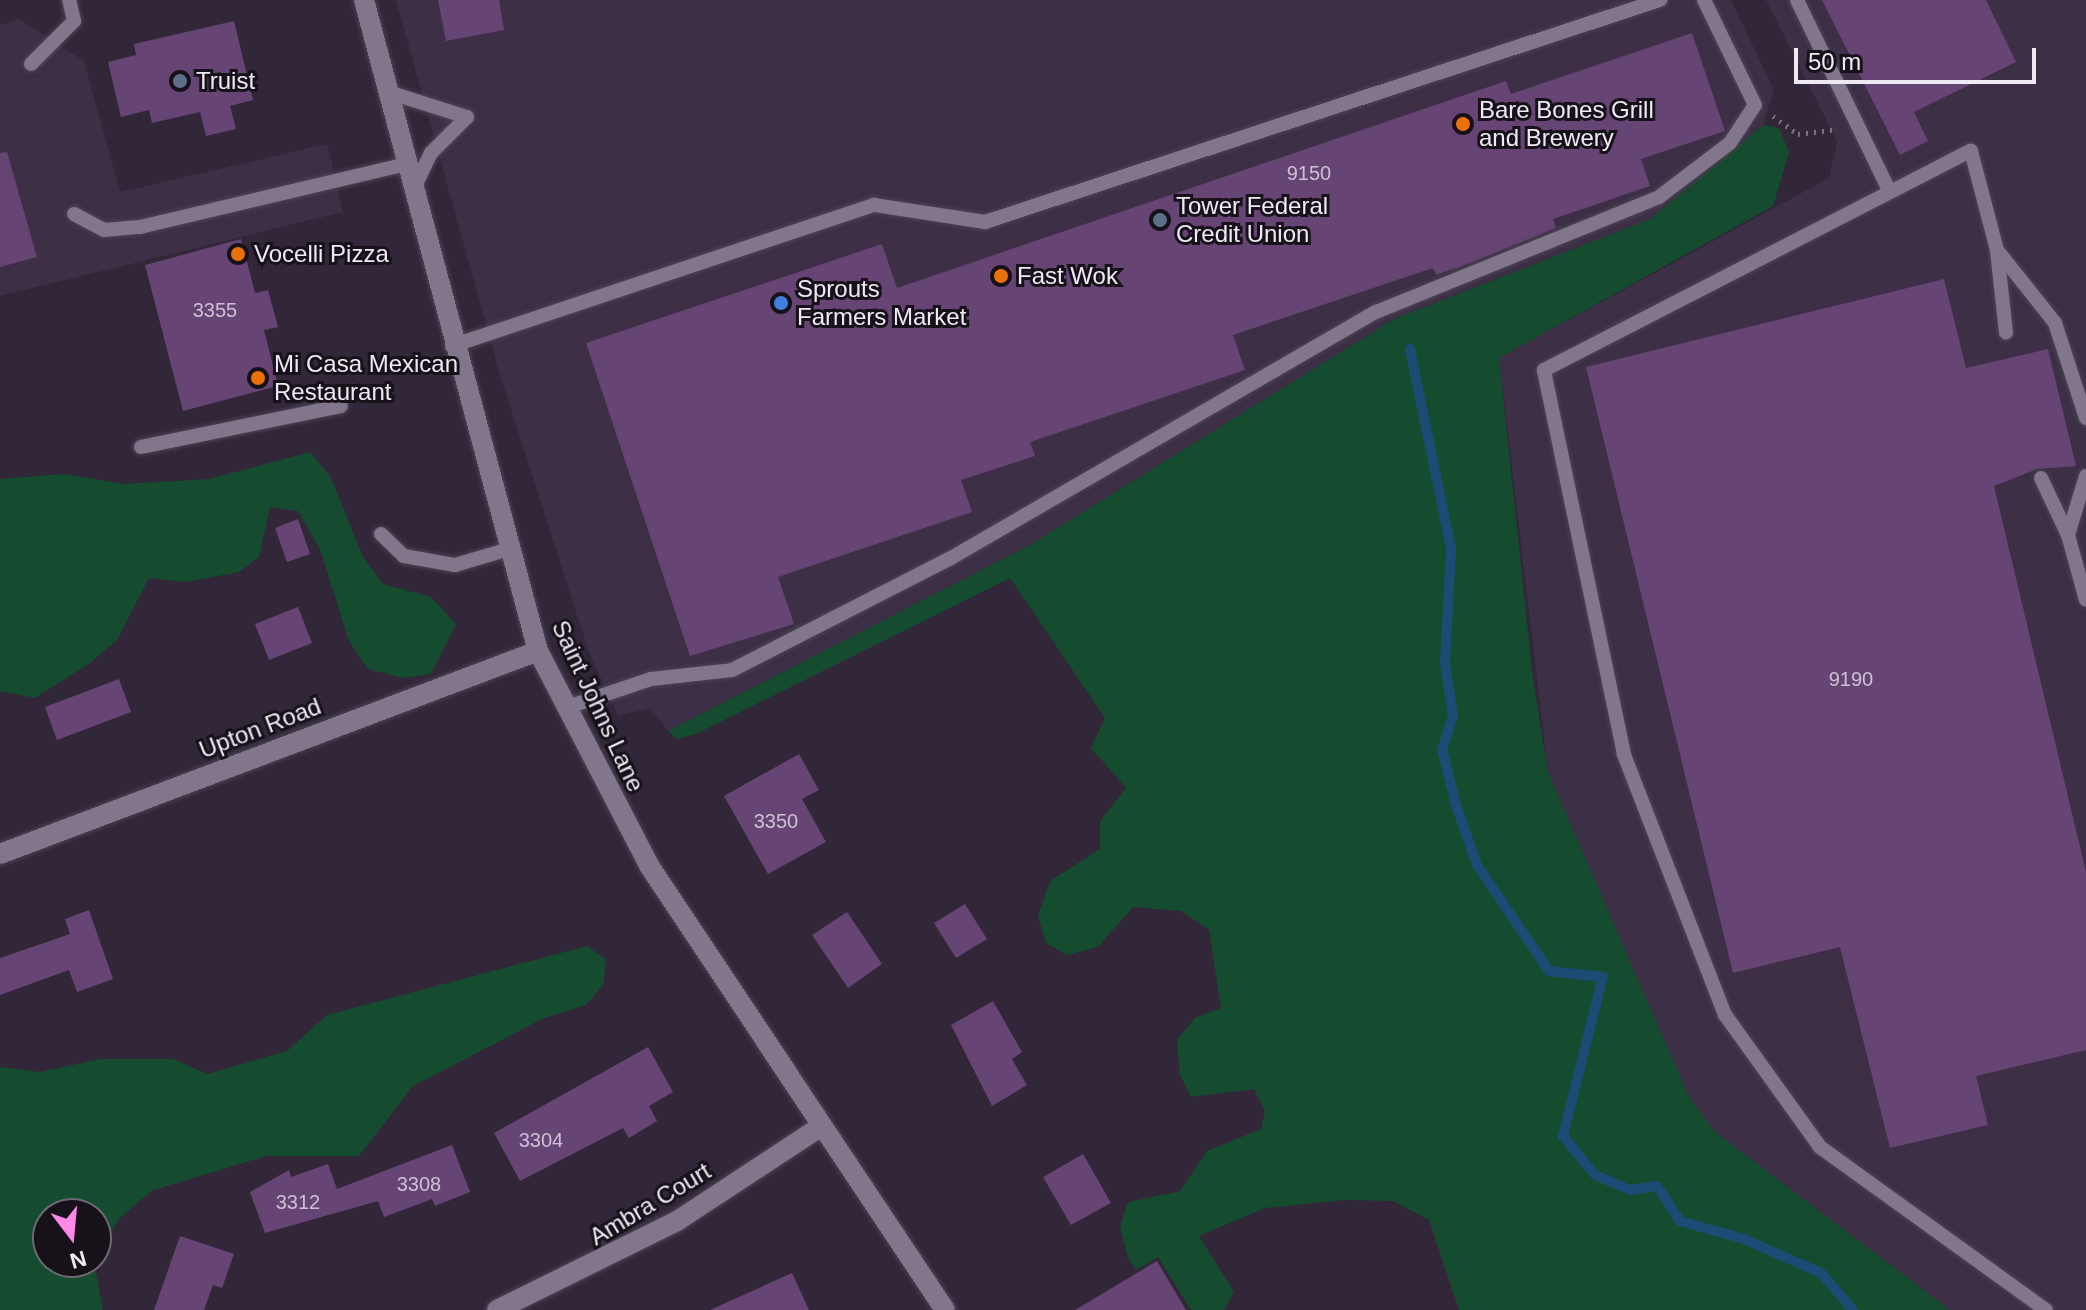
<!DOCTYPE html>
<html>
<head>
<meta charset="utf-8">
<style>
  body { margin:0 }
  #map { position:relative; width:2086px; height:1310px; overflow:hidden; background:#312739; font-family:Helvetica,sans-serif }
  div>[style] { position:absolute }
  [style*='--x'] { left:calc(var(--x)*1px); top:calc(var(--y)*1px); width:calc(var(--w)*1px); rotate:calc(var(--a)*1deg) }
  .built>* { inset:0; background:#3c2f46 }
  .green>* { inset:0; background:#154b2e }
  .stream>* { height:10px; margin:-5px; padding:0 5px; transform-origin:5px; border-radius:5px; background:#1c4c75 }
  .building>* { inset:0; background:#664474 }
  .path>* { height:5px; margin-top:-2.5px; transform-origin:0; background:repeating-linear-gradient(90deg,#7a7181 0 2px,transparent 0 8px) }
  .roads { filter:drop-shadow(0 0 2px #4c4453) drop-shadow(0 0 2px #4c4453) }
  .service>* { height:14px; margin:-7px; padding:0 7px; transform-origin:7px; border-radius:7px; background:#81768b }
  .minor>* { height:20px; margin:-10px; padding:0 10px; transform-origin:10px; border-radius:10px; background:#81768b }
  .tertiary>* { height:20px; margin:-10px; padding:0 10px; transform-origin:10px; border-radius:10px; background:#81768b }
  .dots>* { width:22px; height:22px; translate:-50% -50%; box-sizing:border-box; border:4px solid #17121a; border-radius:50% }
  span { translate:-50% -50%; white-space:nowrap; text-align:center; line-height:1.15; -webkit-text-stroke:6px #17121a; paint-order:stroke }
  .number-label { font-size:20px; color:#cdc0d4 }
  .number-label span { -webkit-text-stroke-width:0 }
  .poi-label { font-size:24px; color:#efe9f4 }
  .left { translate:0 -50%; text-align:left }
  .street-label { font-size:24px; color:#efe9f4 }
  .north { position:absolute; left:32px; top:1198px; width:80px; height:80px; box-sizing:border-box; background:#17121a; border:2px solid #6d6871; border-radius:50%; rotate:164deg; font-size:22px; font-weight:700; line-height:32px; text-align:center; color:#efe9f4 }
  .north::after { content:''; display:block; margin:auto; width:28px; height:36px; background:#fb87e6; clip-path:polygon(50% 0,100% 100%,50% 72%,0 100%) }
  .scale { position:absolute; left:1794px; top:48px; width:242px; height:36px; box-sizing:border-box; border:4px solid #efe9f4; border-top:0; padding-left:10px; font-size:24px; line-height:28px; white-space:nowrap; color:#efe9f4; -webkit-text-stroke:6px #17121a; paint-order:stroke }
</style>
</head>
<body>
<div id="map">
  <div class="built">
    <div style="clip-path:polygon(396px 0,1731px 0,1774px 90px,1763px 125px,1650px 219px,1394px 319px,1030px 545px,668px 731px,650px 708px,618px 716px,589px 652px,500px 375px)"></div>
    <div style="clip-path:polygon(1766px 0,2086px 0,2086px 1310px,1950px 1310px,1715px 1132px,1689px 1097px,1548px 772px,1499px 358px,1829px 178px,1837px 141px)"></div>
    <div style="clip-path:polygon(19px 19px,84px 61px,120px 192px,327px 144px,343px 212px,0 296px,0 25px)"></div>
  </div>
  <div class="green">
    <div style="clip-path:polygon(1763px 125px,1779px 128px,1789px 152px,1773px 206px,1499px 358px,1533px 679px,1548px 772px,1689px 1097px,1715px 1132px,1950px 1310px,1459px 1310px,1429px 1220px,1393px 1201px,1345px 1200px,1265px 1208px,1199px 1236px,1234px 1292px,1224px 1310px,1191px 1310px,1158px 1257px,1136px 1270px,1128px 1258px,1120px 1226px,1128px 1202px,1180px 1191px,1207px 1151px,1261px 1129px,1265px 1111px,1254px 1089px,1191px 1097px,1180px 1075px,1177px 1040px,1195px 1018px,1221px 1008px,1209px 930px,1181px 911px,1133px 907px,1098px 947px,1067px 955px,1046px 943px,1038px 916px,1050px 881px,1100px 849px,1100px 821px,1126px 788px,1091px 748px,1105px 718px,1010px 578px,696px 734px,677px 739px,668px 731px,1030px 545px,1394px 319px,1650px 219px)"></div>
    <div style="clip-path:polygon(310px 452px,330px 476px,363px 557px,383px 584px,431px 597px,456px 624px,431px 674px,402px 678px,368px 669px,349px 641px,320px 549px,298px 511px,270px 507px,259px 557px,239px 572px,186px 582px,149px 578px,117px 640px,90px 663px,35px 698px,0 691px,0 479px,64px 474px,125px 484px,209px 479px)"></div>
    <div style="clip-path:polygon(587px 946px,605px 959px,604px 984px,586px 1005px,544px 1018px,413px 1086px,359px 1156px,266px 1156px,151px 1191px,119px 1219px,96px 1256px,96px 1214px,48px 1214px,48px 1262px,94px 1262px,103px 1310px,0 1310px,0 1067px,40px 1072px,101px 1059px,173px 1059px,207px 1074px,287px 1051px,327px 1015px)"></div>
  </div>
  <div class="stream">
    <div style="--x:1410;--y:349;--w:204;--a:78.4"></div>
    <div style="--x:1451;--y:549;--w:114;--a:93"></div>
    <div style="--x:1445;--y:663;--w:54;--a:81.4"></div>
    <div style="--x:1453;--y:716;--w:35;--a:108"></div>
    <div style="--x:1442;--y:749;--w:55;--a:76.2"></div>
    <div style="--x:1455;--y:802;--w:67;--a:70.8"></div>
    <div style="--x:1477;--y:865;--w:128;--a:55.8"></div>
    <div style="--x:1549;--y:971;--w:54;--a:6.3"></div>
    <div style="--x:1603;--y:977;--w:164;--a:104.1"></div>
    <div style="--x:1563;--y:1136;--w:50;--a:50.6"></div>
    <div style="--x:1595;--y:1175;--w:39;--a:23"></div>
    <div style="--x:1631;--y:1190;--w:26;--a:-9"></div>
    <div style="--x:1657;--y:1186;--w:42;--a:56.7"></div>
    <div style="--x:1680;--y:1221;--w:66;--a:15.7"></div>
    <div style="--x:1744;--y:1239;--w:84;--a:23.8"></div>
    <div style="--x:1821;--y:1273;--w:49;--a:49.1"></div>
  </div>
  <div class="building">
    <div style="clip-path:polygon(438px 0,499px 0,504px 30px,446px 41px)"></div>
    <div style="clip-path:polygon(1822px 0,1986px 0,2016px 62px,1914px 112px,1928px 141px,1900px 155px)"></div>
    <div style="clip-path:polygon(234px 21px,253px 100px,230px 106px,236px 129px,206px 136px,200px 112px,152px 123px,149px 110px,121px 117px,108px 62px,136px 55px,134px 44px)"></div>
    <div style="clip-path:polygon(1692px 33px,1725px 131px,1641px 159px,1650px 186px,1553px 219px,1556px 228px,1470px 263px,1436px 275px,1433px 268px,1233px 335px,1245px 370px,1030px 442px,1035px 456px,961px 480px,972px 512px,778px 577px,794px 624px,690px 656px,586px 343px,882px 244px,897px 288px,1506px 81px,1511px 94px)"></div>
    <div style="clip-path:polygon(7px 152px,37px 257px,0 267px,0 153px)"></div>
    <div style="clip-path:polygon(241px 239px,255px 293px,268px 290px,278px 327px,264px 330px,278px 386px,183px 411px,145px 265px)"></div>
    <div style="clip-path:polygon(1944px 279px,1966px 368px,2048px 349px,2076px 466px,2037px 469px,1994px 486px,2086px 872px,2086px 1050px,1976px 1076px,1988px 1125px,1890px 1148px,1840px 947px,1733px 973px,1586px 367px)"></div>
    <div style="clip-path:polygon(298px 519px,310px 554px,287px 562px,275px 528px)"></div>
    <div style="clip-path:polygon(298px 607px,312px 643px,269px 660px,255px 624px)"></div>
    <div style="clip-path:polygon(119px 679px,131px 712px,57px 740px,45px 707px)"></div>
    <div style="clip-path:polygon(799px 754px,819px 790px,802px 799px,826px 842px,768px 874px,724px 796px)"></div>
    <div style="clip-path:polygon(965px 904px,987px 939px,956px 958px,934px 923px)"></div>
    <div style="clip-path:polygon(89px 910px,113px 979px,77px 992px,69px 970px,0 995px,0 958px,70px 934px,65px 919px)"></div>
    <div style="clip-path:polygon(847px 912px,882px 964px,848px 988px,812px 935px)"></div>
    <div style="clip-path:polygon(993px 1001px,1022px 1052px,1012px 1059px,1027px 1085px,992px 1106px,951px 1025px)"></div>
    <div style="clip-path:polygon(648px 1047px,673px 1092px,649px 1106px,657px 1121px,629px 1138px,623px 1128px,520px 1181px,494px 1133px)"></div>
    <div style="clip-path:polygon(452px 1145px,470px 1192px,435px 1206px,432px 1199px,384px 1217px,378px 1201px,265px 1233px,250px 1192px,289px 1170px,291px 1177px,328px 1164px,337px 1189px)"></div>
    <div style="clip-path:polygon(1083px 1154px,1111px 1203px,1071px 1225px,1043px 1177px)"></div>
    <div style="clip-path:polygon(180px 1236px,234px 1254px,222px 1288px,213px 1285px,204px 1310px,154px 1310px)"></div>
    <div style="clip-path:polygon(1157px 1261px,1186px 1310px,1075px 1310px)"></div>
    <div style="clip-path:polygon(792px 1273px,809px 1310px,710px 1310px)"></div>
  </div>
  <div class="path">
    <div style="--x:1773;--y:116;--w:31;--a:36"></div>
    <div style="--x:1798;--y:134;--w:38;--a:-7"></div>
  </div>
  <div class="roads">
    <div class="service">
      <div style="--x:1797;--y:0;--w:213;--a:64.2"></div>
      <div style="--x:31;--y:64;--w:61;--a:-45"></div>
      <div style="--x:74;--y:21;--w:22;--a:-103"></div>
      <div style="--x:388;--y:92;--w:83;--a:17.6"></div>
      <div style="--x:467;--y:117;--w:51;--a:135"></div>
      <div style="--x:431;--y:153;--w:41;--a:115.9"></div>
      <div style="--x:74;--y:214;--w:34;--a:28"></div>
      <div style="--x:104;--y:230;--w:36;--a:-5"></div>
      <div style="--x:140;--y:227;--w:273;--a:-13.3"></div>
      <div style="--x:1997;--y:251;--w:82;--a:83.7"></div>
      <div style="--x:452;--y:346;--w:445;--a:-18.5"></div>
      <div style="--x:874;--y:205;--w:112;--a:8.7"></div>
      <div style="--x:985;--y:222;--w:711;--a:-18.21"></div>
      <div style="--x:141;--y:447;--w:204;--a:-11.6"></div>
      <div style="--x:2086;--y:476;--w:62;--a:107"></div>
      <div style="--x:2068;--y:535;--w:67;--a:74.5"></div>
      <div style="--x:2041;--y:478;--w:63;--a:64.7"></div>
      <div style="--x:381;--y:534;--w:32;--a:44"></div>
      <div style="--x:404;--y:556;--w:52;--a:10"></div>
      <div style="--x:455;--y:565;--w:56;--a:-16.5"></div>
      <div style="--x:565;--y:708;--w:91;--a:-18.6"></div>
      <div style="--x:651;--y:679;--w:81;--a:-6.3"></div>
      <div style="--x:732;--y:670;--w:246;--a:-27.1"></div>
      <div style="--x:951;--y:558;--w:491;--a:-30.1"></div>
      <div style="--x:1376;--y:312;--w:305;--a:-22.1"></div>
      <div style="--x:1659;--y:197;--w:89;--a:-37.3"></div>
      <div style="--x:1730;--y:143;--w:45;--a:-56.7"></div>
      <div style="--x:1755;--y:105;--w:117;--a:-115.9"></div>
      <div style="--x:2046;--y:1310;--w:279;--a:-144.2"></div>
      <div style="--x:1820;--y:1147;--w:163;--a:-125.7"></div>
      <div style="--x:1725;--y:1015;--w:280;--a:-111.2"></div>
      <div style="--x:1624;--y:754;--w:392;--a:-101.8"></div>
      <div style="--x:1544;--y:370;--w:480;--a:-27.2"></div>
      <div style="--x:1971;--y:151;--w:102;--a:75.3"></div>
      <div style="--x:1997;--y:250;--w:93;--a:51.5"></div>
      <div style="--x:2055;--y:323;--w:100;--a:71.9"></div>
    </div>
    <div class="minor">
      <div style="--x:0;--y:854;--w:575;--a:-20.67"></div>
      <div style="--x:497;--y:1310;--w:201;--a:-26.3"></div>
      <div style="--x:677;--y:1221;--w:171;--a:-33.3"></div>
    </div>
    <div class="tertiary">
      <div style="--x:364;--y:0;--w:674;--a:75.04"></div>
      <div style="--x:538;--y:651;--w:243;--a:62.6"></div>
      <div style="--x:650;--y:867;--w:532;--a:56.34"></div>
    </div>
  </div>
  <div class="dots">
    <div style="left:180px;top:81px;background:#5c6f8a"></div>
    <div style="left:1463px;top:124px;background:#e8710a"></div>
    <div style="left:1160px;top:220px;background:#5c6f8a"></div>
    <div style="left:238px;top:254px;background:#e8710a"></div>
    <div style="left:1001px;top:276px;background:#e8710a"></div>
    <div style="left:781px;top:303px;background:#3f7fe0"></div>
    <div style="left:258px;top:378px;background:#e8710a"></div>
  </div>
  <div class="number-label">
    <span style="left:1309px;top:173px">9150</span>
    <span style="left:215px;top:310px">3355</span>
    <span style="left:1851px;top:679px">9190</span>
    <span style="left:776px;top:821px">3350</span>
    <span style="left:541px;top:1140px">3304</span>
    <span style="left:419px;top:1184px">3308</span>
    <span style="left:298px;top:1202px">3312</span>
  </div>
  <div class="poi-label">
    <span class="left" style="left:196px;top:81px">Truist</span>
    <span class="left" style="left:1479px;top:124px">Bare Bones Grill<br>and Brewery</span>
    <span class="left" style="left:1176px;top:220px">Tower Federal<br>Credit Union</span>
    <span class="left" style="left:254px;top:254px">Vocelli Pizza</span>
    <span class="left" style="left:1017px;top:276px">Fast Wok</span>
    <span class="left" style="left:797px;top:303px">Sprouts<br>Farmers Market</span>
    <span class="left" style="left:274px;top:378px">Mi Casa Mexican<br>Restaurant</span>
  </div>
  <div class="street-label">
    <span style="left:598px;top:706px;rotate:65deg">Saint Johns Lane</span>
    <span style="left:260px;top:728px;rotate:-21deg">Upton Road</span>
    <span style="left:650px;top:1204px;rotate:-31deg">Ambra Court</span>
  </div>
  <div class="north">N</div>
  <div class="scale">50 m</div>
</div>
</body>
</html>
